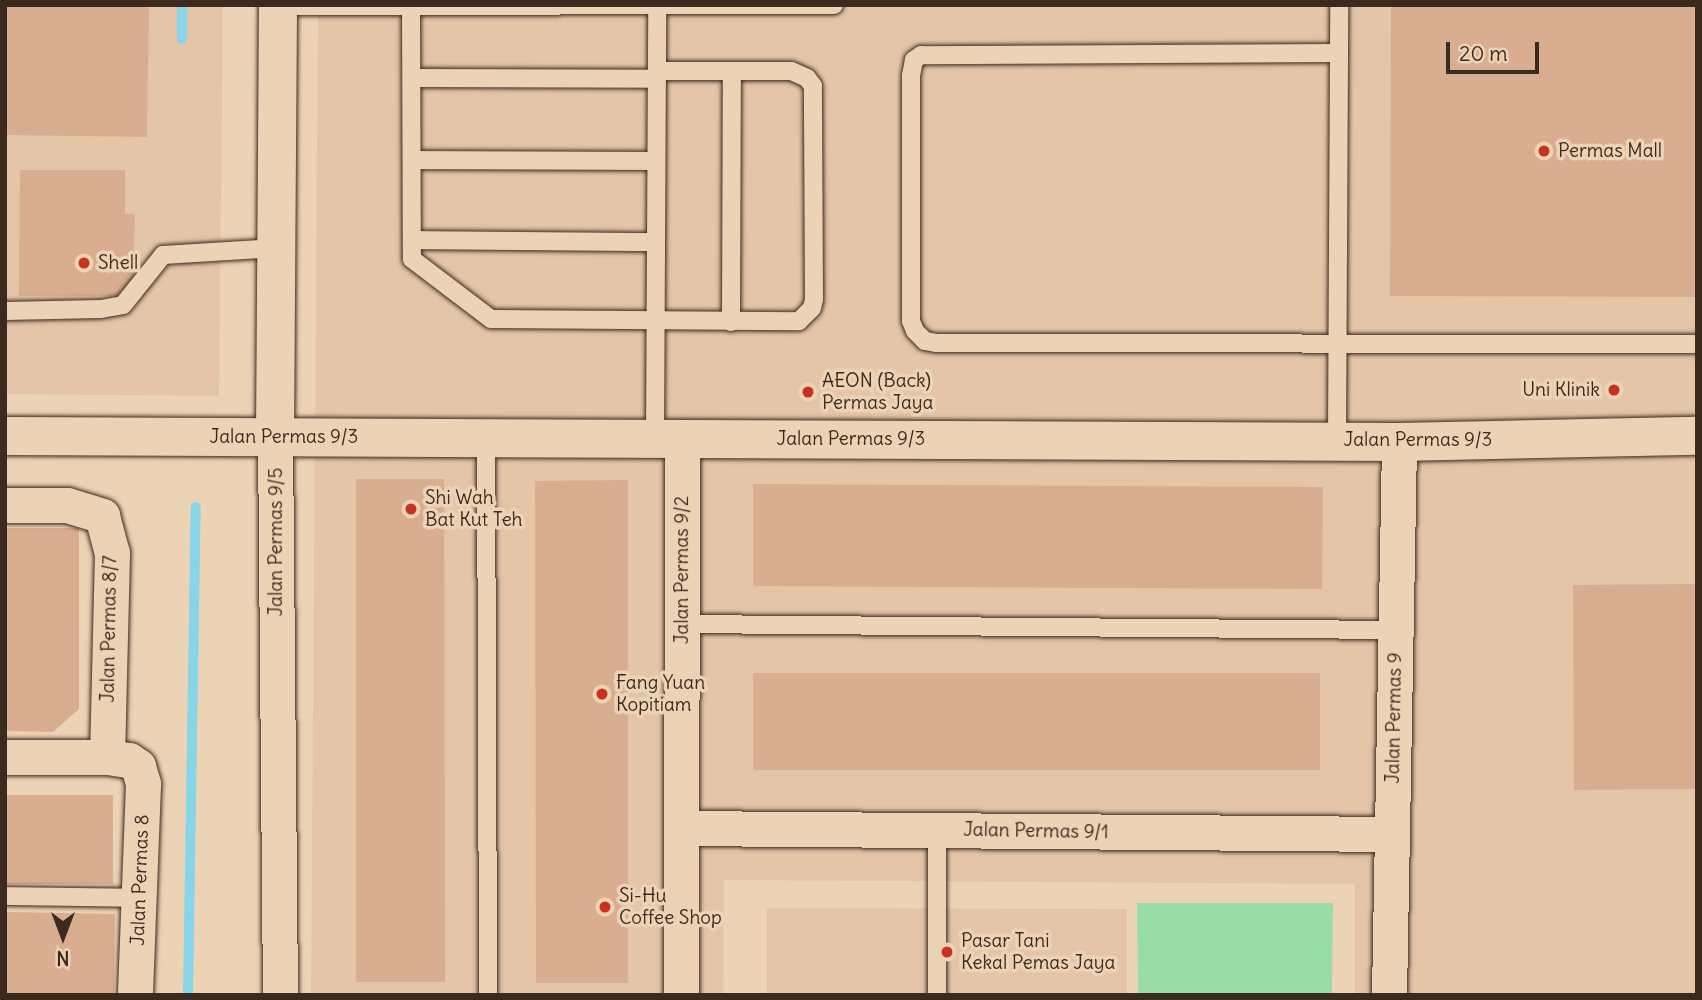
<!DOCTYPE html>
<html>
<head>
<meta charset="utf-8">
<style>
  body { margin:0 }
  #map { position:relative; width:1702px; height:1000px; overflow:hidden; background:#edd3b5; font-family:Delius,sans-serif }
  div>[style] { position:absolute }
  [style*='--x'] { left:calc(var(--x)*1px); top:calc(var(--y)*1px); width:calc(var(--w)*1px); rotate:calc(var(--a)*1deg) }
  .built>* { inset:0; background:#e4c5a7 }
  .green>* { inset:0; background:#99dca7 }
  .stream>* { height:10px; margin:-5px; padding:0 5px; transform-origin:5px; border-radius:5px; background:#88d5e7 }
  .building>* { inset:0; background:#d9ae90 }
  .roads { filter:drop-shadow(0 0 2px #3b2a1e) drop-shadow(0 0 2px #3b2a1e) }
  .lane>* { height:18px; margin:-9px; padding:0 9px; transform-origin:9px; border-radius:9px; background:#edd3b5 }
  .street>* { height:35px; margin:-17.5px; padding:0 17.5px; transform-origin:17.5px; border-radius:17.5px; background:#edd3b5 }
  .secondary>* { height:38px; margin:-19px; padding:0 19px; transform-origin:19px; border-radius:19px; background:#edd3b5 }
  .dots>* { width:19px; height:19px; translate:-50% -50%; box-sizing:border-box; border:4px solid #edd3b5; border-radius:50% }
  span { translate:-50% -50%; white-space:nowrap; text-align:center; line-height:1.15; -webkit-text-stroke:7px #edd3b5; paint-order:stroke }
  .poi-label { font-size:19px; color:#3b2a1e }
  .left { translate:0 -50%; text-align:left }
  .right { translate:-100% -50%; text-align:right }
  .street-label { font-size:19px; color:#3b2a1e }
  .frame { position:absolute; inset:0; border:7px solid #3b2a1e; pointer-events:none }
  .north { position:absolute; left:28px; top:902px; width:70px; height:70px; -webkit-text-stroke:5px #edd3b5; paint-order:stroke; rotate:180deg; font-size:19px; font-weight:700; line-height:28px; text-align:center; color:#3b2a1e }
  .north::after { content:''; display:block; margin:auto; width:24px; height:32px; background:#3b2a1e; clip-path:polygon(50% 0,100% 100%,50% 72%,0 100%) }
  .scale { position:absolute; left:1446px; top:42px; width:93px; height:32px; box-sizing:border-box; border:4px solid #3b2a1e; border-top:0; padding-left:9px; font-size:21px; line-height:24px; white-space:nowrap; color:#3b2a1e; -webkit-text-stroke:5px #edd3b5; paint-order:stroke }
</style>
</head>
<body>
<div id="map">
  <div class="built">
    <div style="clip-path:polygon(5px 5px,223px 5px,219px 396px,5px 394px)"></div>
    <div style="clip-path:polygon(318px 5px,1697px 5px,1697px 995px,1355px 995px,1355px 884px,724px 880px,723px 995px,311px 995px)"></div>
    <div style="clip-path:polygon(767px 908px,1127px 909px,1127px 995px,767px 995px)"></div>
  </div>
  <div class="green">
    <div style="clip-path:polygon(1137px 903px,1333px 903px,1332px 995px,1138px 995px)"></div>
  </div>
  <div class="stream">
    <div style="--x:182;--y:39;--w:34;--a:-90"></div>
    <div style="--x:188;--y:995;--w:488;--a:-89.1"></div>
  </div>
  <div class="building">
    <div style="clip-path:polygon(5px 5px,149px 5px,147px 137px,5px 135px)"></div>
    <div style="clip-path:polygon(1391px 5px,1697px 5px,1697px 297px,1390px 296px)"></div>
    <div style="clip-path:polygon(20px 170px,125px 170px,125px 214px,135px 214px,133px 296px,19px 296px)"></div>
    <div style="clip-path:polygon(356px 479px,444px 479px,445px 982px,356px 982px)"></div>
    <div style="clip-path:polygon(628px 480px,628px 983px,536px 983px,535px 481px)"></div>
    <div style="clip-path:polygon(753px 484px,1323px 487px,1322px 589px,753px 586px)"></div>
    <div style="clip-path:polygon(5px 528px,79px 528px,79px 709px,53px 732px,5px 731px)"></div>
    <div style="clip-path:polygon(1697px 584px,1697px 789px,1574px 790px,1573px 585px)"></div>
    <div style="clip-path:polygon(753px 673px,1320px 673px,1320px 770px,753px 770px)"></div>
    <div style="clip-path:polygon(5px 795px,113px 795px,113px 884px,5px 884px)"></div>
    <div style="clip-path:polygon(5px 912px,115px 914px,114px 995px,5px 995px)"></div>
  </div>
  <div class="roads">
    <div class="lane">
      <div style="--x:278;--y:6;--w:556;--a:-0.1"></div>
      <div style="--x:411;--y:6;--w:253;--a:89.8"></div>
      <div style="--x:412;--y:259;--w:99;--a:37.2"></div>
      <div style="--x:491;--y:319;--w:308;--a:0.4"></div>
      <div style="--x:799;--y:321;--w:18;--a:-45"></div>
      <div style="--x:812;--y:308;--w:9;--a:-77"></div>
      <div style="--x:814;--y:299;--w:213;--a:-90.3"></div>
      <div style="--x:813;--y:86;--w:10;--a:-127"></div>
      <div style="--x:807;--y:78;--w:17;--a:-156"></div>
      <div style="--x:791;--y:71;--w:134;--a:180"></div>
      <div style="--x:1339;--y:53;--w:418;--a:179.7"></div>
      <div style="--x:921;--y:55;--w:9;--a:144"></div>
      <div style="--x:914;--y:60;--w:16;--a:101"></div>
      <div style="--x:911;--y:76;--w:245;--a:90"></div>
      <div style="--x:911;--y:321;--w:11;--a:68"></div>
      <div style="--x:915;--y:331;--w:14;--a:45"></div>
      <div style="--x:925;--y:341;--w:11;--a:10"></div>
      <div style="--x:936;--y:343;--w:761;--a:0.08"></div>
      <div style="--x:412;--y:78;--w:245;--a:0.2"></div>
      <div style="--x:412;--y:160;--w:244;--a:0.2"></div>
      <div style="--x:412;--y:240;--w:244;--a:0.5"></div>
      <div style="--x:5;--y:311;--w:96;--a:-1.2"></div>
      <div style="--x:101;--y:309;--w:22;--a:-10"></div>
      <div style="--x:123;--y:305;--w:64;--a:-51.3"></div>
      <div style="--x:163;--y:255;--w:114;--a:-3.5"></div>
      <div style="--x:731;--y:322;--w:251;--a:-89.8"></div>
      <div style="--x:486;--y:437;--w:558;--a:89.79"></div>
      <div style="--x:655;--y:439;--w:431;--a:-89.7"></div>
      <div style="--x:1337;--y:439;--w:434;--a:-89.7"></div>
      <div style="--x:682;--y:624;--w:713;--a:0.48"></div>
      <div style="--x:5;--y:896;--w:136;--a:0.8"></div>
      <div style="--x:937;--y:995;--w:165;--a:-90"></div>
    </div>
    <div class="street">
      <div style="--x:275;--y:437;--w:558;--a:89.49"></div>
      <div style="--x:5;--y:505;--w:62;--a:0"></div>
      <div style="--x:67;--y:505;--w:37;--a:17"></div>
      <div style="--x:102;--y:516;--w:38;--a:75"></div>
      <div style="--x:112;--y:553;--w:204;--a:91.4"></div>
      <div style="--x:5;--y:757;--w:102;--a:0"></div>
      <div style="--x:107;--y:757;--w:22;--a:8"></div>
      <div style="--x:129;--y:760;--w:11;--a:34"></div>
      <div style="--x:138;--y:766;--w:19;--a:74"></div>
      <div style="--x:143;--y:784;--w:211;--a:92.2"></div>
      <div style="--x:681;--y:828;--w:711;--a:0.48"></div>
      <div style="--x:681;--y:995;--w:556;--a:-89.9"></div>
      <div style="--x:1389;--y:995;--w:553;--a:-88.96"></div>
    </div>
    <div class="secondary">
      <div style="--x:5;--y:436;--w:1394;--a:0.25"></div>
      <div style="--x:1399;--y:442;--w:298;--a:-1.2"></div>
      <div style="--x:275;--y:437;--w:432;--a:-89.6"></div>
    </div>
  </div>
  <div class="dots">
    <div style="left:1544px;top:151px;background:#c8321e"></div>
    <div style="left:84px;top:263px;background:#c8321e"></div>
    <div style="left:1614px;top:390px;background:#c8321e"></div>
    <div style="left:808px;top:392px;background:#c8321e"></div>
    <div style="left:411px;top:509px;background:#c8321e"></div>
    <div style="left:602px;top:694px;background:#c8321e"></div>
    <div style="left:605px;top:907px;background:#c8321e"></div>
    <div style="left:947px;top:952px;background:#c8321e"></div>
  </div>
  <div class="poi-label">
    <span class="left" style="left:1558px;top:151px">Permas Mall</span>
    <span class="left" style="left:98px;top:263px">Shell</span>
    <span class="left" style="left:822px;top:392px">AEON (Back)<br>Permas Jaya</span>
    <span class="right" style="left:1600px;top:390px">Uni Klinik</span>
    <span class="left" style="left:425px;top:509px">Shi Wah<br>Bat Kut Teh</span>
    <span class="left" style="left:616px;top:694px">Fang Yuan<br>Kopitiam</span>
    <span class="left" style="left:619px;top:907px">Si-Hu<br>Coffee Shop</span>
    <span class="left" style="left:961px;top:952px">Pasar Tani<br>Kekal Pemas Jaya</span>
  </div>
  <div class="street-label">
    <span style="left:284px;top:437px">Jalan Permas 9/3</span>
    <span style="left:851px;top:439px">Jalan Permas 9/3</span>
    <span style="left:1418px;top:440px">Jalan Permas 9/3</span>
    <span style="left:276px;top:542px;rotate:-90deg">Jalan Permas 9/5</span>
    <span style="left:682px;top:570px;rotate:-90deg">Jalan Permas 9/2</span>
    <span style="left:109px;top:629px;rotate:-89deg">Jalan Permas 8/7</span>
    <span style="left:1394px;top:718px;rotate:-89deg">Jalan Permas 9</span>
    <span style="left:1036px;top:831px;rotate:1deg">Jalan Permas 9/1</span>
    <span style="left:140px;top:880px;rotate:-88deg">Jalan Permas 8</span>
  </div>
  <div class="frame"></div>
  <div class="north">N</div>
  <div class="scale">20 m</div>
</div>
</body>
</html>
